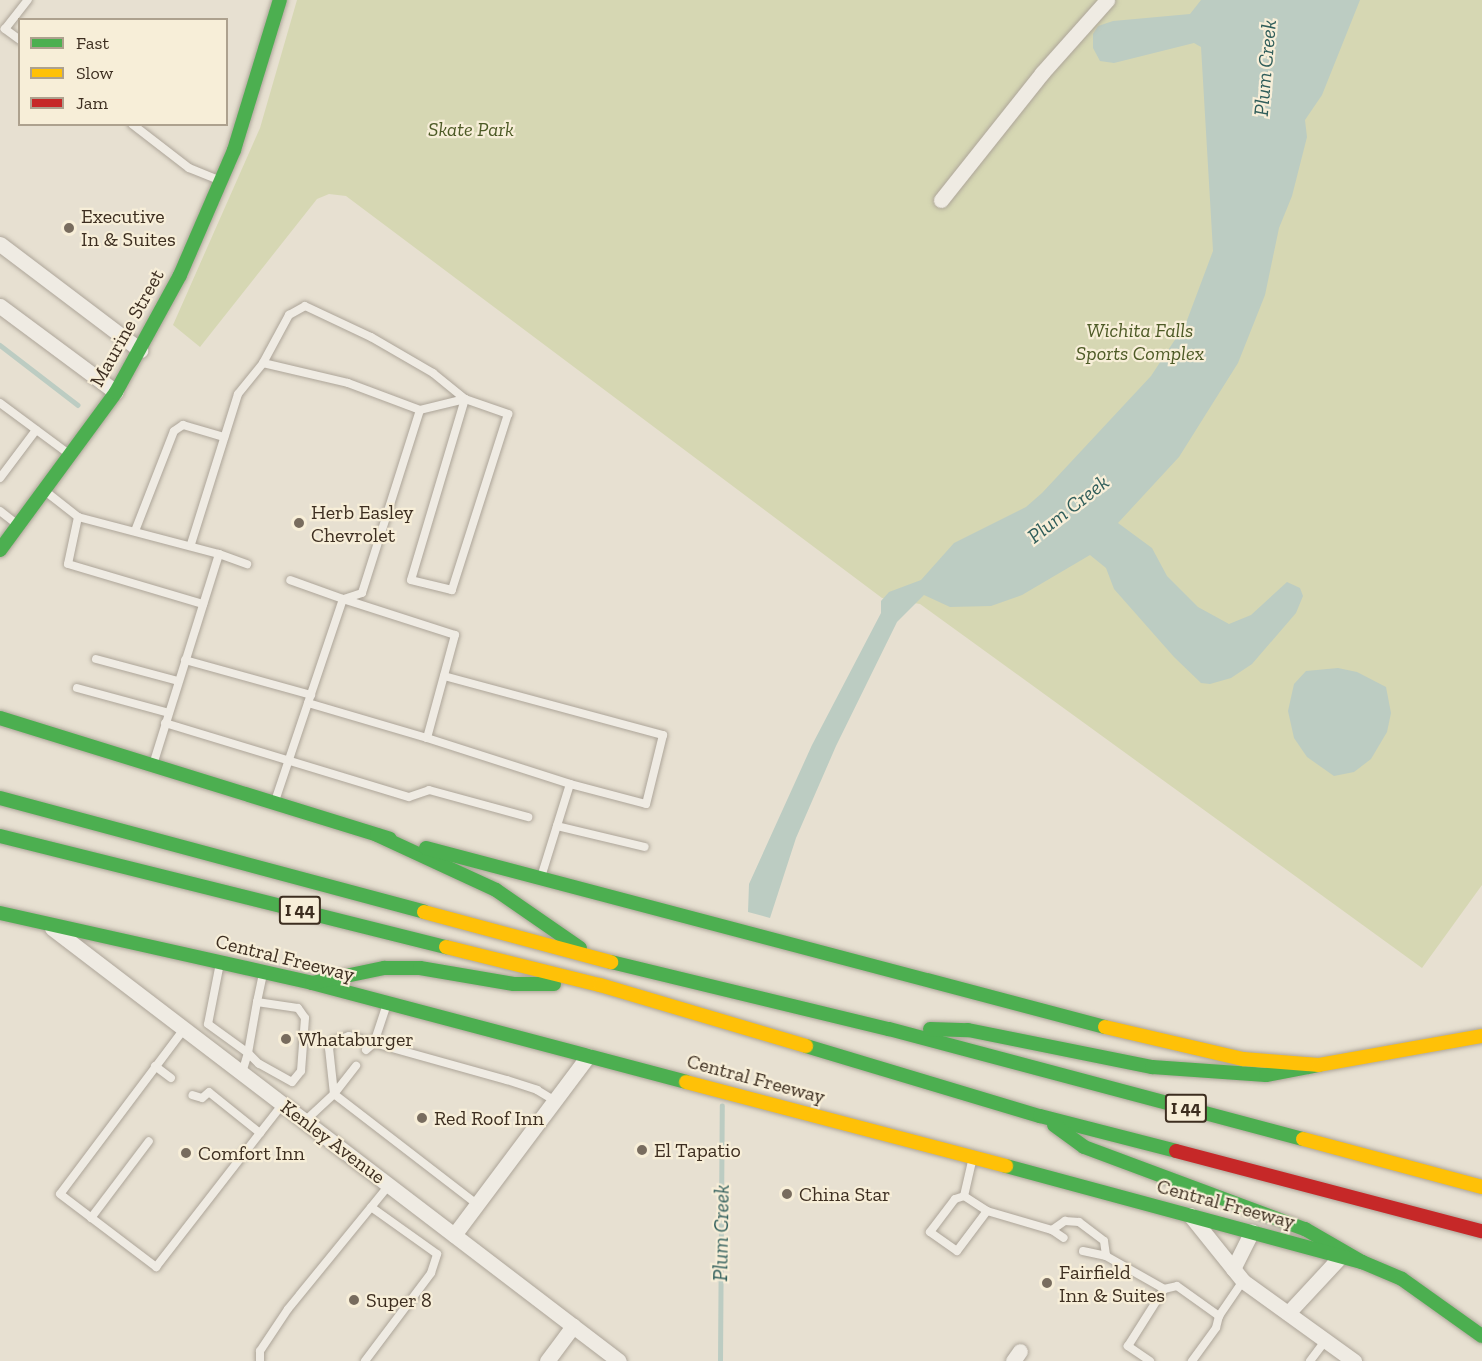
<!DOCTYPE html>
<html>
<head>
<meta charset="utf-8">
<style>
  body { margin:0 }
  #map { position:relative; width:1482px; height:1361px; overflow:hidden; background:#e7e0d1; font-family:"Zilla Slab",serif }
  div>[style] { position:absolute }
  [style*='--x'] { left:calc(var(--x)*1px); top:calc(var(--y)*1px); width:calc(var(--w)*1px); rotate:calc(var(--a)*1deg) }
  .green>* { inset:0; background:#d6d7b3 }
  .water>* { inset:0; background:#bcccc2 }
  .stream>* { height:4.5px; margin:-2.25px; padding:0 2.25px; transform-origin:2.25px; border-radius:2.25px; background:#bcccc2 }
  .roads { filter:drop-shadow(0 0 2px #ada599) drop-shadow(0 0 2px #ada599) }
  .lane>* { height:8px; margin:-4px; padding:0 4px; transform-origin:4px; border-radius:4px; background:#efebe3 }
  .street>* { height:15px; margin:-7.5px; padding:0 7.5px; transform-origin:7.5px; border-radius:7.5px; background:#efebe3 }
  .fast>* { height:14px; margin:-7px; padding:0 7px; transform-origin:7px; border-radius:7px; background:#4caf50 }
  .slow>* { height:14px; margin:-7px; padding:0 7px; transform-origin:7px; border-radius:7px; background:#ffc107 }
  .jam>* { height:14px; margin:-7px; padding:0 7px; transform-origin:7px; border-radius:7px; background:#c62828 }
  .dots>* { width:16px; height:16px; translate:-50% -50%; box-sizing:border-box; border:3px solid #f7eed8; border-radius:50% }
  span { translate:-50% -50%; white-space:nowrap; text-align:center; line-height:1.15; -webkit-text-stroke:4.5px #f7eed8; paint-order:stroke }
  .shield-label span { padding:2px 4px; background:#f7eed8; border:2px solid; border-radius:4px; -webkit-text-stroke-width:0 }
  .shield-label { font-size:18px; color:#3d2e20; font-weight:700 }
  .park-label { font-size:20px; color:#4d5a26; font-style:italic }
  .poi-label { font-size:20px; color:#3d2e20 }
  .left { translate:0 -50%; text-align:left }
  .street-label { font-size:20px; color:#3d2e20 }
  .water-label { font-size:21px; color:#2f5d5a; font-style:italic }
  .legend { position:absolute; left:18px; top:18px; width:210px; height:108px; box-sizing:border-box; background:#f7eed8; border:2px solid #ada18e; margin:0; padding:8px 10px; list-style:none; font-size:18px; color:#3d2e20 }
  .legend li { display:flex; align-items:center; gap:12px; height:30px }
  .legend b { width:30px; border:2px solid #ada18e }
</style>
</head>
<body>
<div id="map">
  <div class="green">
    <div style="clip-path:polygon(297px 0,1482px 0,1482px 885px,1422px 968px,920px 604px,882px 598px,346px 196px,329px 194px,317px 199px,200px 347px,173px 325px,260px 128px)"></div>
  </div>
  <div class="water">
    <div style="clip-path:polygon(1201px 0,1360px 0,1322px 95px,1305px 120px,1307px 137px,1292px 196px,1279px 228px,1265px 295px,1238px 363px,1179px 457px,1118px 523px,1152px 548px,1167px 576px,1198px 607px,1229px 624px,1251px 615px,1287px 582px,1300px 588px,1303px 596px,1296px 613px,1252px 664px,1231px 678px,1210px 684px,1201px 683px,1174px 657px,1114px 589px,1106px 568px,1090px 555px,1022px 595px,991px 606px,950px 607px,924px 595px,897px 622px,836px 746px,796px 838px,770px 918px,748px 912px,749px 884px,812px 745px,881px 613px,881px 601px,889px 592px,921px 580px,954px 543px,1026px 507px,1042px 493px,1151px 376px,1186px 323px,1213px 251px,1201px 47px,1194px 43px,1114px 63px,1100px 61px,1093px 48px,1093px 34px,1098px 26px,1113px 21px,1190px 14px)"></div>
    <div style="clip-path:polygon(1338px 668px,1357px 672px,1386px 687px,1391px 713px,1387px 732px,1371px 759px,1354px 772px,1334px 776px,1307px 757px,1294px 738px,1288px 711px,1294px 684px,1306px 671px)"></div>
  </div>
  <div class="stream">
    <div style="--x:0;--y:345;--w:98;--a:37.6"></div>
    <div style="--x:720;--y:1361;--w:255;--a:-89.6"></div>
  </div>
  <div class="roads">
    <div class="lane">
      <div style="--x:20;--y:40;--w:19;--a:-144"></div>
      <div style="--x:5;--y:29;--w:37;--a:-52"></div>
      <div style="--x:132;--y:124;--w:72;--a:37.7"></div>
      <div style="--x:189;--y:168;--w:31;--a:22"></div>
      <div style="--x:263;--y:363;--w:55;--a:-61.6"></div>
      <div style="--x:289;--y:315;--w:18;--a:-29"></div>
      <div style="--x:305;--y:306;--w:73;--a:25.2"></div>
      <div style="--x:371;--y:337;--w:72;--a:30.1"></div>
      <div style="--x:433;--y:373;--w:41;--a:39.1"></div>
      <div style="--x:465;--y:399;--w:46;--a:19.2"></div>
      <div style="--x:508;--y:414;--w:185;--a:107.7"></div>
      <div style="--x:452;--y:590;--w:42;--a:-166.3"></div>
      <div style="--x:411;--y:580;--w:189;--a:-73.4"></div>
      <div style="--x:465;--y:399;--w:46;--a:166.3"></div>
      <div style="--x:0;--y:403;--w:86;--a:36.5"></div>
      <div style="--x:0;--y:478;--w:60;--a:-53.1"></div>
      <div style="--x:45;--y:491;--w:42;--a:38.2"></div>
      <div style="--x:78;--y:517;--w:146;--a:14.7"></div>
      <div style="--x:219;--y:554;--w:221;--a:107.4"></div>
      <div style="--x:0;--y:511;--w:23;--a:38"></div>
      <div style="--x:78;--y:517;--w:48;--a:102"></div>
      <div style="--x:68;--y:564;--w:141;--a:16.5"></div>
      <div style="--x:135;--y:531;--w:107;--a:-68.7"></div>
      <div style="--x:174;--y:431;--w:11;--a:-34"></div>
      <div style="--x:183;--y:425;--w:43;--a:16.3"></div>
      <div style="--x:191;--y:544;--w:157;--a:-72.6"></div>
      <div style="--x:238;--y:394;--w:40;--a:-51"></div>
      <div style="--x:263;--y:363;--w:87;--a:13.2"></div>
      <div style="--x:348;--y:383;--w:77;--a:20.6"></div>
      <div style="--x:420;--y:410;--w:192;--a:107.6"></div>
      <div style="--x:362;--y:593;--w:20;--a:162"></div>
      <div style="--x:219;--y:554;--w:30;--a:20"></div>
      <div style="--x:96;--y:659;--w:85;--a:15"></div>
      <div style="--x:185;--y:660;--w:131;--a:15.5"></div>
      <div style="--x:444;--y:676;--w:227;--a:15.1"></div>
      <div style="--x:663;--y:735;--w:71;--a:103.8"></div>
      <div style="--x:646;--y:804;--w:79;--a:-165.3"></div>
      <div style="--x:570;--y:784;--w:97;--a:107.3"></div>
      <div style="--x:77;--y:688;--w:95;--a:15.2"></div>
      <div style="--x:308;--y:703;--w:124;--a:16.4"></div>
      <div style="--x:427;--y:738;--w:107;--a:-74.8"></div>
      <div style="--x:455;--y:635;--w:118;--a:-162.2"></div>
      <div style="--x:165;--y:723;--w:255;--a:16.9"></div>
      <div style="--x:409;--y:797;--w:21;--a:-19"></div>
      <div style="--x:429;--y:790;--w:103;--a:15.3"></div>
      <div style="--x:427;--y:738;--w:150;--a:17.8"></div>
      <div style="--x:274;--y:804;--w:216;--a:-71.4"></div>
      <div style="--x:343;--y:599;--w:56;--a:-160.3"></div>
      <div style="--x:557;--y:826;--w:90;--a:13.4"></div>
      <div style="--x:220;--y:963;--w:62;--a:101.1"></div>
      <div style="--x:208;--y:1024;--w:49;--a:35.9"></div>
      <div style="--x:248;--y:1053;--w:21;--a:107"></div>
      <div style="--x:257;--y:1002;--w:41;--a:8.3"></div>
      <div style="--x:298;--y:1008;--w:12;--a:55"></div>
      <div style="--x:305;--y:1018;--w:53;--a:94.3"></div>
      <div style="--x:301;--y:1071;--w:14;--a:129"></div>
      <div style="--x:292;--y:1082;--w:38;--a:-151"></div>
      <div style="--x:259;--y:1064;--w:16;--a:-135"></div>
      <div style="--x:248;--y:1053;--w:52;--a:-80"></div>
      <div style="--x:257;--y:1002;--w:30;--a:-78"></div>
      <div style="--x:184;--y:1029;--w:206;--a:126.9"></div>
      <div style="--x:60;--y:1194;--w:121;--a:37.2"></div>
      <div style="--x:156;--y:1267;--w:170;--a:-52.2"></div>
      <div style="--x:260;--y:1133;--w:65;--a:-141.2"></div>
      <div style="--x:209;--y:1092;--w:9;--a:139"></div>
      <div style="--x:202;--y:1098;--w:10;--a:-163"></div>
      <div style="--x:366;--y:1050;--w:11;--a:-41"></div>
      <div style="--x:374;--y:1043;--w:41;--a:-71.6"></div>
      <div style="--x:155;--y:1066;--w:20;--a:37"></div>
      <div style="--x:334;--y:1094;--w:46;--a:-96.2"></div>
      <div style="--x:329;--y:1048;--w:9;--a:-54"></div>
      <div style="--x:334;--y:1041;--w:16;--a:-18"></div>
      <div style="--x:349;--y:1036;--w:164;--a:15.6"></div>
      <div style="--x:507;--y:1080;--w:32;--a:18"></div>
      <div style="--x:537;--y:1090;--w:21;--a:31"></div>
      <div style="--x:334;--y:1094;--w:36;--a:-52"></div>
      <div style="--x:305;--y:1121;--w:40;--a:-43"></div>
      <div style="--x:334;--y:1094;--w:180;--a:37.6"></div>
      <div style="--x:260;--y:1133;--w:37;--a:-52"></div>
      <div style="--x:964;--y:1196;--w:27;--a:33"></div>
      <div style="--x:987;--y:1211;--w:50;--a:126.9"></div>
      <div style="--x:957;--y:1251;--w:33;--a:-145"></div>
      <div style="--x:930;--y:1232;--w:41;--a:-52.9"></div>
      <div style="--x:955;--y:1199;--w:9;--a:-18"></div>
      <div style="--x:964;--y:1196;--w:37;--a:-77"></div>
      <div style="--x:987;--y:1211;--w:68;--a:16.3"></div>
      <div style="--x:1052;--y:1230;--w:14;--a:34"></div>
      <div style="--x:91;--y:1218;--w:96;--a:-53"></div>
      <div style="--x:1052;--y:1230;--w:16;--a:-35"></div>
      <div style="--x:1065;--y:1221;--w:14;--a:4"></div>
      <div style="--x:1079;--y:1222;--w:31;--a:37"></div>
      <div style="--x:1104;--y:1241;--w:15;--a:82"></div>
      <div style="--x:1083;--y:1251;--w:24;--a:12"></div>
      <div style="--x:1106;--y:1256;--w:67;--a:29.6"></div>
      <div style="--x:1219;--y:1316;--w:42;--a:-55.6"></div>
      <div style="--x:260;--y:1361;--w:10;--a:-90"></div>
      <div style="--x:260;--y:1351;--w:50;--a:-56.3"></div>
      <div style="--x:288;--y:1309;--w:160;--a:-50.8"></div>
      <div style="--x:365;--y:1361;--w:110;--a:-53.1"></div>
      <div style="--x:431;--y:1273;--w:20;--a:-72"></div>
      <div style="--x:437;--y:1254;--w:81;--a:-144.5"></div>
      <div style="--x:1150;--y:1361;--w:27;--a:-146"></div>
      <div style="--x:1128;--y:1346;--w:67;--a:-57.7"></div>
      <div style="--x:1164;--y:1289;--w:13;--a:-13"></div>
      <div style="--x:1177;--y:1286;--w:52;--a:35.5"></div>
      <div style="--x:1219;--y:1316;--w:12;--a:104"></div>
      <div style="--x:1216;--y:1328;--w:41;--a:126"></div>
      <div style="--x:1310;--y:1361;--w:26;--a:-53"></div>
    </div>
    <div class="street">
      <div style="--x:941;--y:200;--w:162;--a:-51.5"></div>
      <div style="--x:1042;--y:73;--w:98;--a:-48.3"></div>
      <div style="--x:0;--y:244;--w:176;--a:37.1"></div>
      <div style="--x:0;--y:306;--w:144;--a:36.6"></div>
      <div style="--x:52;--y:928;--w:713;--a:37.37"></div>
      <div style="--x:1190;--y:1215;--w:85;--a:51.2"></div>
      <div style="--x:1243;--y:1281;--w:137;--a:35.8"></div>
      <div style="--x:454;--y:1235;--w:224;--a:-53.2"></div>
      <div style="--x:1233;--y:1269;--w:42;--a:-63.4"></div>
      <div style="--x:1288;--y:1313;--w:78;--a:-47.1"></div>
      <div style="--x:547;--y:1361;--w:44;--a:-53.4"></div>
      <div style="--x:1013;--y:1361;--w:12;--a:-55"></div>
    </div>
    <div class="fast">
      <div style="--x:0;--y:550;--w:196;--a:-53.7"></div>
      <div style="--x:116;--y:392;--w:133;--a:-61.3"></div>
      <div style="--x:180;--y:275;--w:136;--a:-66.6"></div>
      <div style="--x:234;--y:150;--w:157;--a:-73"></div>
      <div style="--x:0;--y:718;--w:408;--a:17.2"></div>
      <div style="--x:0;--y:798;--w:439;--a:15"></div>
      <div style="--x:377;--y:835;--w:131;--a:24.8"></div>
      <div style="--x:496;--y:890;--w:102;--a:34.6"></div>
      <div style="--x:0;--y:836;--w:460;--a:14"></div>
      <div style="--x:426;--y:848;--w:702;--a:14.77"></div>
      <div style="--x:0;--y:913;--w:320;--a:12.6"></div>
      <div style="--x:312;--y:983;--w:387;--a:14.8"></div>
      <div style="--x:611;--y:962;--w:286;--a:13.6"></div>
      <div style="--x:889;--y:1029;--w:428;--a:14.9"></div>
      <div style="--x:312;--y:983;--w:74;--a:-11.8"></div>
      <div style="--x:384;--y:968;--w:36;--a:0"></div>
      <div style="--x:420;--y:968;--w:95;--a:9.7"></div>
      <div style="--x:514;--y:984;--w:40;--a:0"></div>
      <div style="--x:930;--y:1029;--w:38;--a:2"></div>
      <div style="--x:968;--y:1030;--w:188;--a:11.4"></div>
      <div style="--x:1152;--y:1067;--w:114;--a:4"></div>
      <div style="--x:1266;--y:1075;--w:54;--a:-10.7"></div>
      <div style="--x:806;--y:1046;--w:244;--a:16.7"></div>
      <div style="--x:1040;--y:1116;--w:140;--a:14.4"></div>
      <div style="--x:1054;--y:1125;--w:37;--a:36"></div>
      <div style="--x:1084;--y:1147;--w:236;--a:20.4"></div>
      <div style="--x:1305;--y:1229;--w:66;--a:30.1"></div>
      <div style="--x:1006;--y:1166;--w:369;--a:15.1"></div>
      <div style="--x:1362;--y:1262;--w:43;--a:23"></div>
      <div style="--x:1402;--y:1279;--w:98;--a:35.5"></div>
    </div>
    <div class="slow">
      <div style="--x:424;--y:912;--w:194;--a:15"></div>
      <div style="--x:446;--y:947;--w:159;--a:13.9"></div>
      <div style="--x:600;--y:985;--w:215;--a:16.5"></div>
      <div style="--x:1105;--y:1027;--w:142;--a:13.1"></div>
      <div style="--x:1243;--y:1059;--w:76;--a:4.5"></div>
      <div style="--x:1319;--y:1065;--w:166;--a:-10.1"></div>
      <div style="--x:686;--y:1082;--w:331;--a:14.7"></div>
      <div style="--x:1303;--y:1139;--w:185;--a:15"></div>
    </div>
    <div class="jam">
      <div style="--x:1176;--y:1151;--w:316;--a:14.7"></div>
    </div>
  </div>
  <div class="dots">
    <div style="left:69px;top:228px;background:#786c5e"></div>
    <div style="left:299px;top:523px;background:#786c5e"></div>
    <div style="left:286px;top:1039px;background:#786c5e"></div>
    <div style="left:422px;top:1118px;background:#786c5e"></div>
    <div style="left:642px;top:1150px;background:#786c5e"></div>
    <div style="left:186px;top:1153px;background:#786c5e"></div>
    <div style="left:787px;top:1194px;background:#786c5e"></div>
    <div style="left:1047px;top:1283px;background:#786c5e"></div>
    <div style="left:354px;top:1300px;background:#786c5e"></div>
  </div>
  <div class="shield-label">
    <span style="left:300px;top:910px">I 44</span>
    <span style="left:1186px;top:1108px">I 44</span>
  </div>
  <div class="park-label">
    <span style="left:471px;top:129px">Skate Park</span>
    <span style="left:1140px;top:342px">Wichita Falls<br>Sports Complex</span>
  </div>
  <div class="poi-label">
    <span class="left" style="left:81px;top:228px">Executive<br>In &amp; Suites</span>
    <span class="left" style="left:311px;top:524px">Herb Easley<br>Chevrolet</span>
    <span class="left" style="left:298px;top:1039px">Whataburger</span>
    <span class="left" style="left:434px;top:1118px">Red Roof Inn</span>
    <span class="left" style="left:654px;top:1150px">El Tapatio</span>
    <span class="left" style="left:198px;top:1153px">Comfort Inn</span>
    <span class="left" style="left:799px;top:1194px">China Star</span>
    <span class="left" style="left:1059px;top:1284px">Fairfield<br>Inn &amp; Suites</span>
    <span class="left" style="left:366px;top:1300px">Super 8</span>
  </div>
  <div class="street-label">
    <span style="left:127px;top:328px;rotate:-61deg">Maurine Street</span>
    <span style="left:285px;top:958px;rotate:14deg">Central Freeway</span>
    <span style="left:756px;top:1079px;rotate:15deg">Central Freeway</span>
    <span style="left:333px;top:1142px;rotate:37deg">Kenley Avenue</span>
    <span style="left:1226px;top:1204px;rotate:15deg">Central Freeway</span>
  </div>
  <div class="water-label">
    <span style="left:1265px;top:68px;rotate:-85deg">Plum Creek</span>
    <span style="left:1068px;top:509px;rotate:-38deg">Plum Creek</span>
    <span style="left:721px;top:1233px;rotate:-89deg">Plum Creek</span>
  </div>
  <ul class="legend">
  <li><b style="height:8px;background:#4caf50"></b>Fast</li>
  <li><b style="height:8px;background:#ffc107"></b>Slow</li>
  <li><b style="height:8px;background:#c62828"></b>Jam</li>
  </ul>
</div>
</body>
</html>
